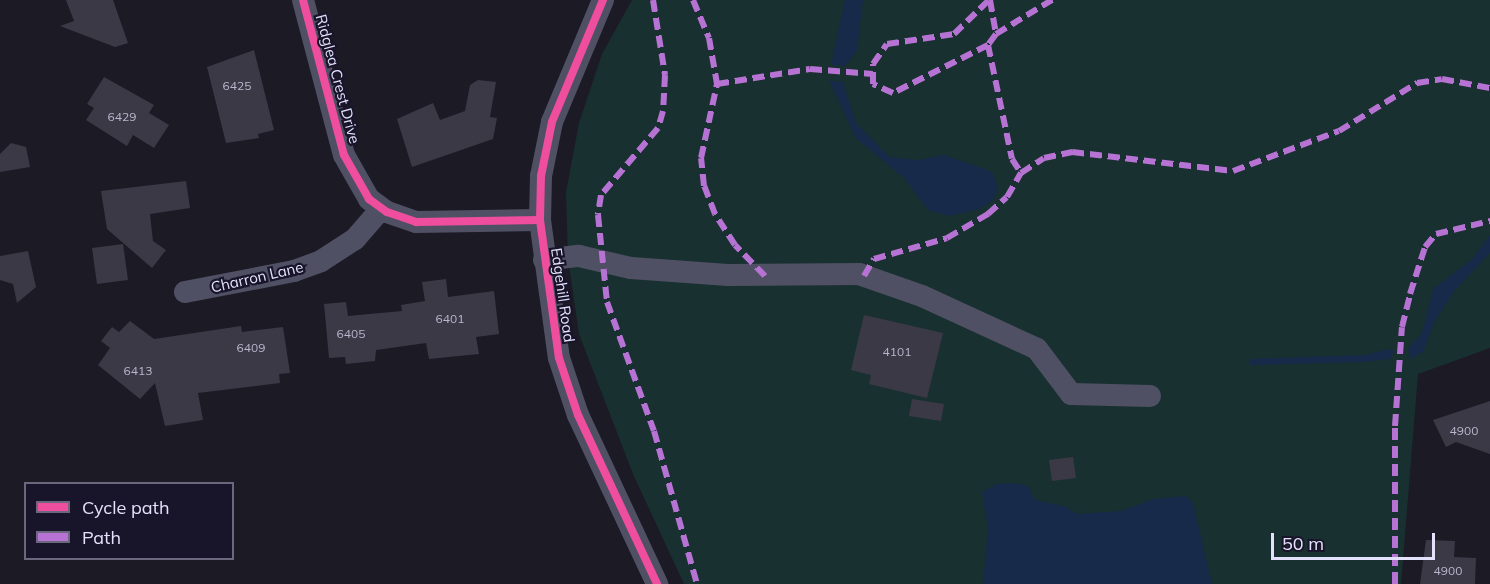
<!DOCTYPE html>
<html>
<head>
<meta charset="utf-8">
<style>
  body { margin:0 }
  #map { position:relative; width:1490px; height:584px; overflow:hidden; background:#1c1a25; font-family:Mulish,sans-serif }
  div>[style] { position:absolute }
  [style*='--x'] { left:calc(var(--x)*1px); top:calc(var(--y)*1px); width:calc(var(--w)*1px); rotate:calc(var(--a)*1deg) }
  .green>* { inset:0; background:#193030 }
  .water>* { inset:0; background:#172a49 }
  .building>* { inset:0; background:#3b3946 }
  .minor>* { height:22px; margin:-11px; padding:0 11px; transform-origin:11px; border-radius:11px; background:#505064 }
  .quiet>* { height:6px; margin-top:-3px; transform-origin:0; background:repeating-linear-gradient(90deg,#b673d3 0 12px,transparent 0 18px) }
  .cycleway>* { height:8px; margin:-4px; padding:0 4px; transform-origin:4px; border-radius:4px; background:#ef4d9e }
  span { translate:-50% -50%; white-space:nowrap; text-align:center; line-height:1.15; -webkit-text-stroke:4.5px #18152a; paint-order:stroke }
  .number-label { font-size:12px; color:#bab7ce }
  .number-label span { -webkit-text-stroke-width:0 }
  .street-label { font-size:15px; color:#e4e1fc }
  .legend { position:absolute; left:24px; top:482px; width:210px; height:78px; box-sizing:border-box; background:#18152a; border:2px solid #6a677e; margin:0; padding:8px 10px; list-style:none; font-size:18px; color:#e4e1fc }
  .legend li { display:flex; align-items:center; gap:12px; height:30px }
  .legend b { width:30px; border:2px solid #6a677e }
  .scale { position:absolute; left:1271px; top:533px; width:164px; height:27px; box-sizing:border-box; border:3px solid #e4e1fc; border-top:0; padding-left:8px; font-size:18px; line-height:21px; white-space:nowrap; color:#e4e1fc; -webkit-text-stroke:4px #18152a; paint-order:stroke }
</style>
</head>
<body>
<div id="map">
  <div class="green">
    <div style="clip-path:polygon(632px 0,1490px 0,1490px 348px,1418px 374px,1401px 584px,684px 584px,633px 474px,579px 334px,568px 257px,566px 192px,579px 123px,602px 54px)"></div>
  </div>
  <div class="water">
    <div style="clip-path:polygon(845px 0,863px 0,857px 51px,845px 66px,831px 65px)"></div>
    <div style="clip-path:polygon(829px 81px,843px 82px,856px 123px,889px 157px,917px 160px,944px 155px,985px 169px,993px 173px,998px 189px,993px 200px,980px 209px,949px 216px,928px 210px,905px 179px,856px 138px)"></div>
    <div style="clip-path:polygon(1490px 235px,1490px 253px,1455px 290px,1435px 321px,1423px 352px,1410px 359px,1408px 349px,1422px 333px,1433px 289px,1472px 259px)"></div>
    <div style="clip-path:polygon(1388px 349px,1395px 351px,1390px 359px,1363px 362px,1250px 365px,1250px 359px,1366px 355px)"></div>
    <div style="clip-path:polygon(1014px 483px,1028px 486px,1035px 500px,1067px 507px,1076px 514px,1121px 511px,1153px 499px,1186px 496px,1193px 503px,1212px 584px,983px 584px,988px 528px,982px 492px,997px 484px)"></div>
  </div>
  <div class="building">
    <div style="clip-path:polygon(66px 0,113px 0,128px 43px,115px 47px,60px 26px,74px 21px)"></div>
    <div style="clip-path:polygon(254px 50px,274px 130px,258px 134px,259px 138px,226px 143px,207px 67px)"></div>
    <div style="clip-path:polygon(104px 77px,154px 105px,149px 113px,169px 125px,154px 148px,133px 135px,127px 146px,86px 120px,94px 108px,87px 104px)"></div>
    <div style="clip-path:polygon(478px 80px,496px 82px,490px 117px,497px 118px,493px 139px,412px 167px,397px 119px,433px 103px,440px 120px,465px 111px,470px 85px)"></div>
    <div style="clip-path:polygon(11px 143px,26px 147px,30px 167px,0 172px,0 154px)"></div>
    <div style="clip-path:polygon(186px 181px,190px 208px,150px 214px,153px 241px,166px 250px,152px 268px,107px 229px,101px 191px)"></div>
    <div style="clip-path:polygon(123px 244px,128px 280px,97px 284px,92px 248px)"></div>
    <div style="clip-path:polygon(28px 251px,36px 287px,17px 303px,13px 284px,0 280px,0 256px)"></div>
    <div style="clip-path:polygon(446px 279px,448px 297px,494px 291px,499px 334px,476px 337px,479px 354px,429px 359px,426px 343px,376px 350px,375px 361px,346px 364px,345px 357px,329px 358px,324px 304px,346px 302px,348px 316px,402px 311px,401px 305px,425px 301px,422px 282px)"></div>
    <div style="clip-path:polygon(864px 315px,943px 333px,927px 398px,869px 384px,871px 375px,851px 370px)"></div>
    <div style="clip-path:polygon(130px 321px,154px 339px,241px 326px,242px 332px,283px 327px,290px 373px,279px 374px,280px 383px,198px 393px,203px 420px,165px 426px,155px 383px,140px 399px,98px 365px,110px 348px,101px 341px,112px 327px,119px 332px)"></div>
    <div style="clip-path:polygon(912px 399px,944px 404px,941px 421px,909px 416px)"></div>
    <div style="clip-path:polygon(1490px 401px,1490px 454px,1456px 442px,1446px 447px,1433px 420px)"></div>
    <div style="clip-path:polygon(1073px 457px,1076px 478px,1052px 481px,1049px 460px)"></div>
    <div style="clip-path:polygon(1426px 540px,1455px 541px,1454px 557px,1476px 558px,1475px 584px,1420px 584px)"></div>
  </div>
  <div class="minor">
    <div style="--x:303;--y:0;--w:160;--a:75.2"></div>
    <div style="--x:344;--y:155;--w:51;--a:60.4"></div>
    <div style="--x:369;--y:199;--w:22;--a:36"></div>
    <div style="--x:387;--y:212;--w:31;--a:19"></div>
    <div style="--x:416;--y:222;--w:124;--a:-0.9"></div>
    <div style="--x:603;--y:0;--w:132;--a:112.7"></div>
    <div style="--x:552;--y:122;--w:55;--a:101.5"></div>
    <div style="--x:541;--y:176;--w:44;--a:91.3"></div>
    <div style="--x:540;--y:220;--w:139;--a:82.2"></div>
    <div style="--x:559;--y:358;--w:60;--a:71.6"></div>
    <div style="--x:578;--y:415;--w:187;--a:64.9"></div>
    <div style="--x:544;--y:260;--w:35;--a:-7"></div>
    <div style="--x:579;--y:256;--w:53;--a:13"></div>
    <div style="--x:631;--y:268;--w:97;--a:4.1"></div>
    <div style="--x:728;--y:275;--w:131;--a:-0.4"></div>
    <div style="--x:859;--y:274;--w:67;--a:19.2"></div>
    <div style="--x:922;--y:296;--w:127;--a:24.7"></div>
    <div style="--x:1037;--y:349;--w:56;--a:52.9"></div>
    <div style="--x:1071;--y:394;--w:79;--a:1.5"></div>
    <div style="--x:185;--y:292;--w:111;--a:-10.9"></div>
    <div style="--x:294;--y:271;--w:29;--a:-20"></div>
    <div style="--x:321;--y:261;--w:40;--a:-32.9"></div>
    <div style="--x:355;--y:239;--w:40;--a:-49"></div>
  </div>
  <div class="quiet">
    <div style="--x:653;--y:0;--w:76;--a:80.9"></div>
    <div style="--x:665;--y:75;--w:36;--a:93"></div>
    <div style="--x:663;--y:111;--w:18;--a:106"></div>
    <div style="--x:658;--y:128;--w:88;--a:130.4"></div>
    <div style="--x:601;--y:195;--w:20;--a:99"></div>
    <div style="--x:598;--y:215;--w:87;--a:84.1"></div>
    <div style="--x:607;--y:302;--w:137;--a:70"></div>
    <div style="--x:654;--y:431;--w:159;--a:74.3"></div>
    <div style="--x:693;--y:0;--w:41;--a:67.2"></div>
    <div style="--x:709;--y:38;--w:47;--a:80.1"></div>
    <div style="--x:990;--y:0;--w:35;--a:80"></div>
    <div style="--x:996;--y:34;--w:66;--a:-31.3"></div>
    <div style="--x:996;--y:34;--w:14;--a:126"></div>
    <div style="--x:988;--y:45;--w:116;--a:78.1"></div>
    <div style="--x:1012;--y:159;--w:17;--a:57"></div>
    <div style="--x:988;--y:45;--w:106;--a:153.2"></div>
    <div style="--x:893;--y:93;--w:22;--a:-156"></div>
    <div style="--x:873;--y:84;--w:20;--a:-90"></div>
    <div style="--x:873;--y:64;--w:24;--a:-55"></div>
    <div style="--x:887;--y:44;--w:68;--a:-8.5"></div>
    <div style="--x:954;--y:34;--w:49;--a:-44.2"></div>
    <div style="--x:765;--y:276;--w:43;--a:-134.1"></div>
    <div style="--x:735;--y:245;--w:37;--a:-123"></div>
    <div style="--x:715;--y:214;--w:30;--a:-111"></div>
    <div style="--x:704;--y:186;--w:28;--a:-96"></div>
    <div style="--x:701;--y:158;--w:76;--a:-77.8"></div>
    <div style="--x:717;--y:84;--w:94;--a:-9.2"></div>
    <div style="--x:810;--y:69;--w:63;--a:4.5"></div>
    <div style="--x:864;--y:276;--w:20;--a:-60"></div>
    <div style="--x:874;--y:259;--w:76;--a:-16"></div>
    <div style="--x:947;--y:238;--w:48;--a:-30.3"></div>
    <div style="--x:988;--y:214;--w:25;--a:-42"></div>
    <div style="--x:1007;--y:197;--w:28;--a:-60"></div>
    <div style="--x:1021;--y:173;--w:27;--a:-33"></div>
    <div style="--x:1044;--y:158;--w:29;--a:-12"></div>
    <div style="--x:1072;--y:152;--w:162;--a:6.7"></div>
    <div style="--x:1233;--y:171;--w:113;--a:-20.7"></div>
    <div style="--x:1339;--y:131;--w:92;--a:-31.6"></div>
    <div style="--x:1417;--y:83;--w:25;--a:-9"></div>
    <div style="--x:1442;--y:79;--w:49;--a:10.6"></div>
    <div style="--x:1395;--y:584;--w:158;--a:-90"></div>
    <div style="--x:1395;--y:426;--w:99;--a:-86"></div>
    <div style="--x:1402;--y:327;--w:34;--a:-76"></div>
    <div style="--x:1410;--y:294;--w:49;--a:-72.3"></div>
    <div style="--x:1425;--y:247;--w:17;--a:-50"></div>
    <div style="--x:1436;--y:234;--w:56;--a:-13.5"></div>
  </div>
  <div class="cycleway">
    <div style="--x:303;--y:0;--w:160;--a:75.2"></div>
    <div style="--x:344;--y:155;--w:51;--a:60.4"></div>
    <div style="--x:369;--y:199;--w:22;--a:36"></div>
    <div style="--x:387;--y:212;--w:31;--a:19"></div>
    <div style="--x:416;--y:222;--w:124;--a:-0.9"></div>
    <div style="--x:603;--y:0;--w:132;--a:112.7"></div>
    <div style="--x:552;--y:122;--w:55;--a:101.5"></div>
    <div style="--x:541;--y:176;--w:44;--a:91.3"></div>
    <div style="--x:540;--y:220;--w:139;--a:82.2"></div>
    <div style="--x:559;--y:358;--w:60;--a:71.6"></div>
    <div style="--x:578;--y:415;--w:187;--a:64.9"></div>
  </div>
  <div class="number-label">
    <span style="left:237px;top:86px">6425</span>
    <span style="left:122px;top:117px">6429</span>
    <span style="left:450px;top:319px">6401</span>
    <span style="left:351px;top:334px">6405</span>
    <span style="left:251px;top:348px">6409</span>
    <span style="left:897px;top:352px">4101</span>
    <span style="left:138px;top:371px">6413</span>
    <span style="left:1464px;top:431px">4900</span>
    <span style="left:1448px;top:571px">4900</span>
  </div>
  <div class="street-label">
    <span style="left:338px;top:79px;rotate:75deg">Ridglea Crest Drive</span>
    <span style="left:257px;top:277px;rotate:-13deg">Charron Lane</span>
    <span style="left:563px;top:295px;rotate:82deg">Edgehill Road</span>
  </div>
  <ul class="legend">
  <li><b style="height:8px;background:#ef4d9e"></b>Cycle path</li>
  <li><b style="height:8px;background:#b673d3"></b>Path</li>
  </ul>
  <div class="scale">50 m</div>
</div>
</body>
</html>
